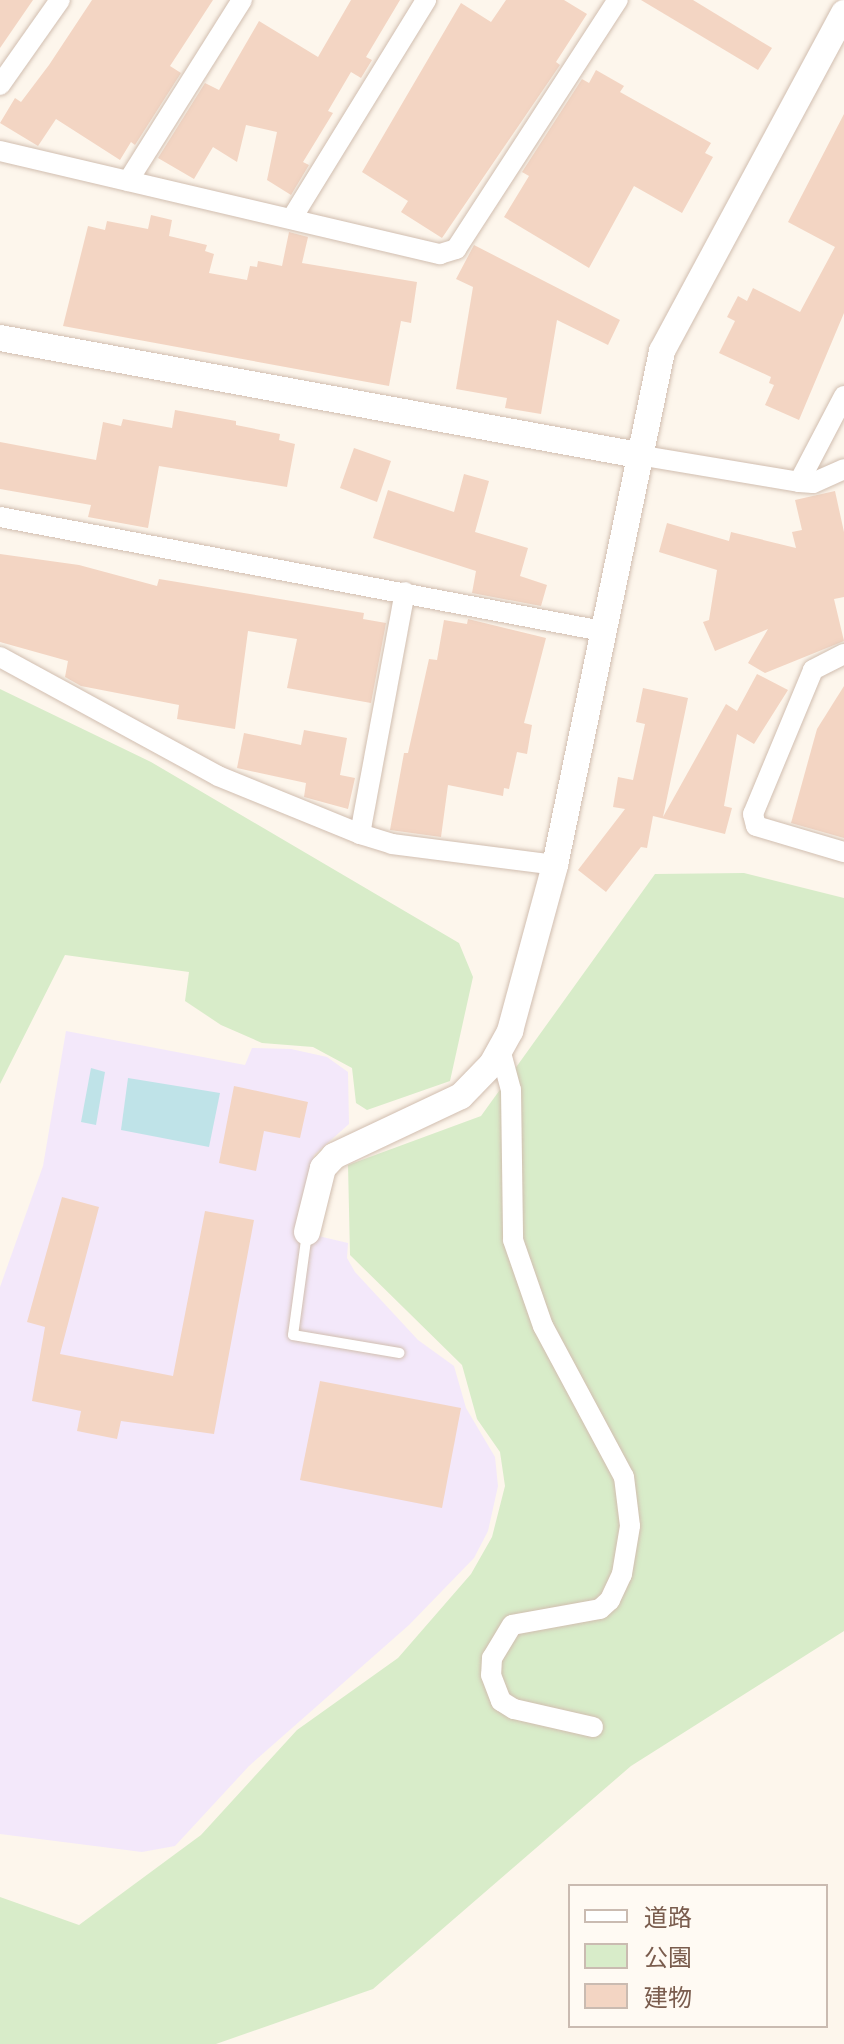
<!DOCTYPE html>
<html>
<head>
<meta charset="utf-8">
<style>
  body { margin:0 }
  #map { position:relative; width:844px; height:2044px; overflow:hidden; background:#fdf6ec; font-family:Jost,"Noto Sans JP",sans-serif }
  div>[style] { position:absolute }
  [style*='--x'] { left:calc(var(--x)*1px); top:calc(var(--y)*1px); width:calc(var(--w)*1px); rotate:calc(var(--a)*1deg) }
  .education>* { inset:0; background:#f3e8fa }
  .green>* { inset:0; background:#d8ecc9 }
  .water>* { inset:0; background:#bfe3e8 }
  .building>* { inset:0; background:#f3d5c3 }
  .roads { filter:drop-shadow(0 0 2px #d1beb0) drop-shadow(0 0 2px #d1beb0) }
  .service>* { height:10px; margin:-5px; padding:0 5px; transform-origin:5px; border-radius:5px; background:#fff }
  .minor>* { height:20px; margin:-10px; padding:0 10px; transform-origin:10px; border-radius:10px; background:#fff }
  .tertiary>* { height:26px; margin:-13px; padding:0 13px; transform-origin:13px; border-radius:13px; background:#fff }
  span { translate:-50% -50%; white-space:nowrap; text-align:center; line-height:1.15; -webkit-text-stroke:6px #fffaf3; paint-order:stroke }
  .legend { position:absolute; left:568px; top:1884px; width:260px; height:144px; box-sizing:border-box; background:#fffaf3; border:2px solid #cabbb1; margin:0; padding:10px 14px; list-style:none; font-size:24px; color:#7a5c4d }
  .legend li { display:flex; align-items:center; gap:16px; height:40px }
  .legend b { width:40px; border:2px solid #cabbb1 }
</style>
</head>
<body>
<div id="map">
  <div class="education">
    <div style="clip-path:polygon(66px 1031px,245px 1065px,252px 1048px,291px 1049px,327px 1057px,348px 1072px,349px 1124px,314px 1155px,297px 1231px,348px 1243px,347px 1258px,355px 1272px,418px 1340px,454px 1366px,466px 1408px,495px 1457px,498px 1486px,488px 1531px,474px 1558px,409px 1625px,249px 1766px,175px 1846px,142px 1852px,0 1834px,0 1287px,43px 1166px)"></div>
  </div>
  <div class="green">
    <div style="clip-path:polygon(0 689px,151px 762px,459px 943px,473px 977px,450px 1081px,367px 1110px,356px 1103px,352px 1068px,313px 1047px,262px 1043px,221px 1025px,185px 1001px,189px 972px,65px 955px,0 1084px)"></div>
    <div style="clip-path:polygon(744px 873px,844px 898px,844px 1631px,631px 1766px,373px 1989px,216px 2044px,0 2044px,0 1897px,79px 1925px,201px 1835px,297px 1730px,398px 1658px,471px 1574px,492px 1537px,505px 1486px,500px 1452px,477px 1419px,462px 1365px,350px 1255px,348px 1165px,481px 1116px,655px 874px)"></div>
  </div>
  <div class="water">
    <div style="clip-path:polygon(91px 1068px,105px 1072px,96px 1125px,81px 1122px)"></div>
    <div style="clip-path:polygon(128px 1078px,220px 1093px,209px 1147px,121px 1130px)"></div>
  </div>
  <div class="building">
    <div style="clip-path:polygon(0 0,33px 0,0 48px)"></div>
    <div style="clip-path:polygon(92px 0,213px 0,170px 66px,181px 73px,135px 145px,131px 142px,120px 160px,56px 119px,38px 146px,0 123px,15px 98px,21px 102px,49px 65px)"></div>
    <div style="clip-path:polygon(351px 0,400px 0,366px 57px,372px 60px,361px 78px,351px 72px,328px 111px,333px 113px,303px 162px,309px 165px,291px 195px,267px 180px,277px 132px,246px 125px,237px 162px,213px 147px,194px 179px,158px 158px,205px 83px,219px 90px,259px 21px,318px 57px)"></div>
    <div style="clip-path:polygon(506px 0,564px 0,587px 14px,556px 62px,560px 65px,442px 238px,401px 212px,408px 201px,362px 172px,461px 3px,491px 22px)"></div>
    <div style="clip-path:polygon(641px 0,693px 0,772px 48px,758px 70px)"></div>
    <div style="clip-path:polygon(596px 70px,624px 86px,620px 92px,711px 143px,705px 153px,713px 157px,682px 213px,634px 186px,589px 268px,504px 217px,529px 176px,522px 172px,582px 79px,589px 83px)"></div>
    <div style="clip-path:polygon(844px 114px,844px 313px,799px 420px,765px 405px,774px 385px,769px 383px,771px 377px,719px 353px,735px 321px,727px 317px,738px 296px,747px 301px,753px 288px,800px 312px,835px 247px,788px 222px)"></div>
    <div style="clip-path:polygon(151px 215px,172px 220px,169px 236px,207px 245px,205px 251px,214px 254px,209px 273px,247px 280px,250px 266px,257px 267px,258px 261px,282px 266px,289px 232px,308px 237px,302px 263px,417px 282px,411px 323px,401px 321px,389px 386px,63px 326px,88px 226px,105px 230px,107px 221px,148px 229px)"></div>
    <div style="clip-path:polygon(474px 245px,620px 320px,608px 345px,557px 320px,541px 414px,505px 408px,507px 398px,456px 389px,473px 287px,456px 279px)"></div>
    <div style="clip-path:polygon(175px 410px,236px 421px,236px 425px,280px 434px,279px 440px,295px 444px,287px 487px,159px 466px,148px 528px,88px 517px,91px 505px,0 489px,0 442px,96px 460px,103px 422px,121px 426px,123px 419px,172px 428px)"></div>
    <div style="clip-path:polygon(354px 448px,391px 461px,377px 502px,340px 488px)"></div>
    <div style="clip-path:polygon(464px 474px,489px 481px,475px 532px,528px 548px,520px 576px,547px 585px,541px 606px,472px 593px,476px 571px,373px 538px,388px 490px,454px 512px)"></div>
    <div style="clip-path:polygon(835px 491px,844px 532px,844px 597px,834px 599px,844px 641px,765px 673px,748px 663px,768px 629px,715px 651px,703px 622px,709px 620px,717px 570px,659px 552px,667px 523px,729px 541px,731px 532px,796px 548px,792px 532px,802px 530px,795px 500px)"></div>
    <div style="clip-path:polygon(0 554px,79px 565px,157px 586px,159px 579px,364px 613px,363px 619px,386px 623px,371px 703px,287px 688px,297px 639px,248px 631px,235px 729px,177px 719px,179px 705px,81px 686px,65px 677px,68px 661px,0 642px)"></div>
    <div style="clip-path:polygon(468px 619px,546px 638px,524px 723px,532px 725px,527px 754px,517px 752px,509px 789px,504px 788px,503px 796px,448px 785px,441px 837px,390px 830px,404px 753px,408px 753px,429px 659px,437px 660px,444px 620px,467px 624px)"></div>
    <div style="clip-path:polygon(757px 674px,788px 690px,754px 744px,737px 734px,724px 806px,732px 808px,725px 834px,653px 816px,647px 848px,641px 847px,606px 892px,578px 870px,625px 809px,613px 807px,618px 777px,633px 780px,645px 724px,636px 722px,643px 688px,688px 698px,663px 817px,726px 704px,737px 711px)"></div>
    <div style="clip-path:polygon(844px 686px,844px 838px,791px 823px,817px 729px)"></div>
    <div style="clip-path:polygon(304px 730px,347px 738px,340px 775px,355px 778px,348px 809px,304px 797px,306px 783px,237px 768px,244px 733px,301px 745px)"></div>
    <div style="clip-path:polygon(234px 1086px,308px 1102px,300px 1138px,264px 1131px,256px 1171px,219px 1163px)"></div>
    <div style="clip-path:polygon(62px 1197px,99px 1207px,60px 1354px,173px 1376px,205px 1211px,254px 1220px,214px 1434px,121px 1421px,117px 1439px,77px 1431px,81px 1411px,32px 1401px,45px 1327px,27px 1322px)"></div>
    <div style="clip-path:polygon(320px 1381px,461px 1408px,442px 1508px,300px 1480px)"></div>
  </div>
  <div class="roads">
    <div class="service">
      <div style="--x:307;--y:1233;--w:103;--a:97.8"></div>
      <div style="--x:293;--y:1335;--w:108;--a:9.6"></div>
    </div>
    <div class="minor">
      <div style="--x:0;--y:85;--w:104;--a:-54.8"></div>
      <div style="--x:0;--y:151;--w:452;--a:13.2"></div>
      <div style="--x:440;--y:254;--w:17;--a:-17"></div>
      <div style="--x:456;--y:249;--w:297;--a:-57"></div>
      <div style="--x:128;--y:181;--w:214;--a:-57.8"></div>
      <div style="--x:292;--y:218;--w:256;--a:-58.4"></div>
      <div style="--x:638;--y:455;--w:163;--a:9.5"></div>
      <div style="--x:799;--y:482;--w:14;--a:4"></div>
      <div style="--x:813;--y:483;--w:34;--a:-24"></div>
      <div style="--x:799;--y:482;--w:97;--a:-62.4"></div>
      <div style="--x:0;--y:517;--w:613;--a:10.72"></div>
      <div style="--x:844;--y:654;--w:35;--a:153"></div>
      <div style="--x:813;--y:670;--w:156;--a:112.6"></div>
      <div style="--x:753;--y:814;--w:12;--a:76"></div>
      <div style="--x:756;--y:826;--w:92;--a:16.5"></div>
      <div style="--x:0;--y:657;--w:248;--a:28.6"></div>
      <div style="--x:218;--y:776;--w:153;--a:22.2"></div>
      <div style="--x:360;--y:834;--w:34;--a:17"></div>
      <div style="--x:392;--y:844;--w:164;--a:7.3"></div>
      <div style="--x:360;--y:834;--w:246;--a:-79.5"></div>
      <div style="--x:500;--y:1049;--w:42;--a:75"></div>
      <div style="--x:511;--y:1090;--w:150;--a:89.2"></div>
      <div style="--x:513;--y:1240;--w:91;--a:70.8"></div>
      <div style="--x:543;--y:1326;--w:171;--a:61.8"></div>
      <div style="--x:624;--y:1477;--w:49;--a:83"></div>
      <div style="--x:630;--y:1526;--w:49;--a:99.5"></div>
      <div style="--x:622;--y:1574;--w:29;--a:115"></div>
      <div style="--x:610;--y:1600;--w:13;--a:138"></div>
      <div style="--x:600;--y:1609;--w:89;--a:169.7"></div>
      <div style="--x:512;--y:1625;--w:39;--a:121"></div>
      <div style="--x:492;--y:1658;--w:17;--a:93"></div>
      <div style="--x:491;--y:1675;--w:28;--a:69"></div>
      <div style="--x:501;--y:1701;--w:15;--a:32"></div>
      <div style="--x:514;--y:1709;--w:81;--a:12.8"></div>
    </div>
    <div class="tertiary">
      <div style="--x:0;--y:338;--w:649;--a:10.39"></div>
      <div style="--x:307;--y:1232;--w:66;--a:-76"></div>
      <div style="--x:323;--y:1168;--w:16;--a:-47"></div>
      <div style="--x:334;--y:1156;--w:140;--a:-25.3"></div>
      <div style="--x:461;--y:1096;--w:45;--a:-45.9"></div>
      <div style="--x:492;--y:1064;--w:38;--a:-61"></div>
      <div style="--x:510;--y:1031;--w:172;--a:-74.8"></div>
      <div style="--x:555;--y:865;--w:525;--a:-78.24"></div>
      <div style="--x:662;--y:351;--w:384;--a:-61.7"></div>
    </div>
  </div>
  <ul class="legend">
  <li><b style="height:10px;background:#fff"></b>道路</li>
  <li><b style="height:22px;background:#d8ecc9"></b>公園</li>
  <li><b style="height:22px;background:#f3d5c3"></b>建物</li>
  </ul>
</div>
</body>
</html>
